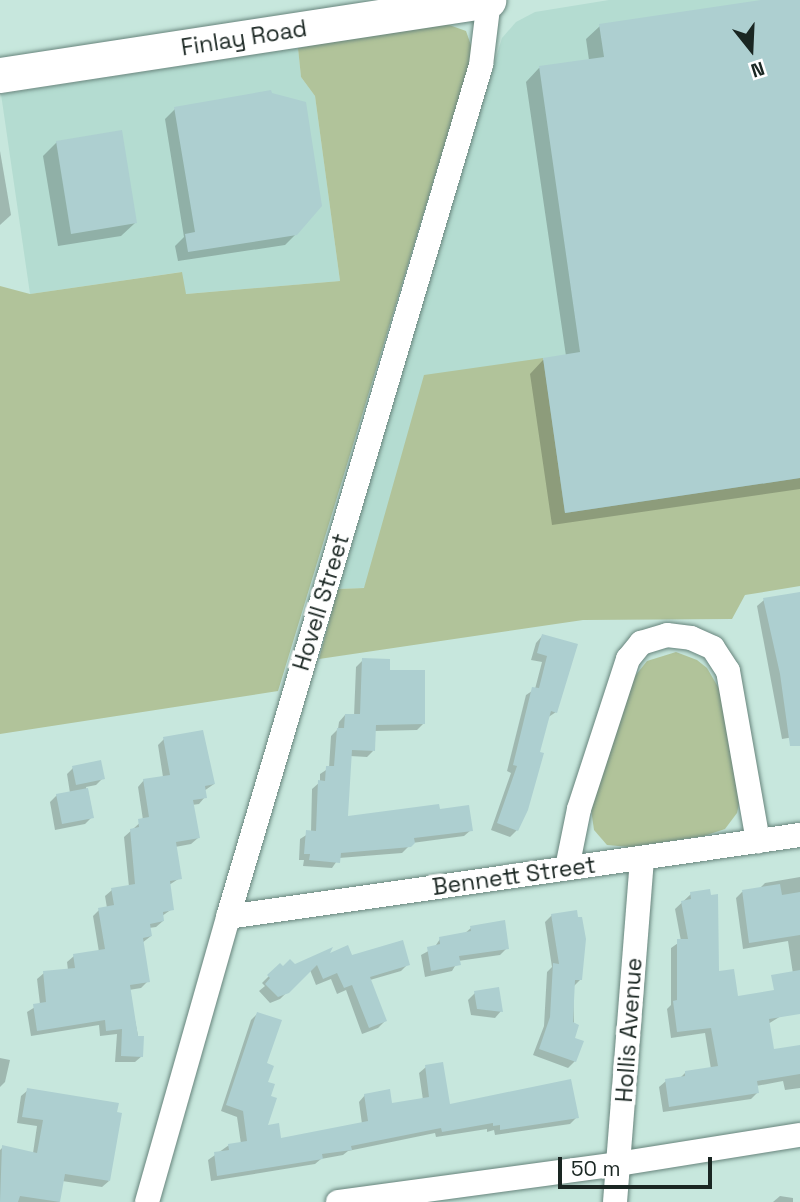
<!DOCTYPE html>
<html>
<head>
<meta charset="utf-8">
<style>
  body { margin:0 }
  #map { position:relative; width:800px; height:1202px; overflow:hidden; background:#c7e7dd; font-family:"Space Grotesk",sans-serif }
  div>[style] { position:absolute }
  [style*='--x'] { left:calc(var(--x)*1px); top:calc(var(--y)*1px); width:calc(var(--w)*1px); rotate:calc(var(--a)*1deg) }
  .built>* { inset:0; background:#b4dcd1 }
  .green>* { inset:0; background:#b1c39a }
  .shadow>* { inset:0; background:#0003 }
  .building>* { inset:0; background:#adcfd0 }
  .roads { filter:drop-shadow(0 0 2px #67847c) drop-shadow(0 0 2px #67847c) }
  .street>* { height:24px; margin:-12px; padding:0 12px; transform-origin:12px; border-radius:12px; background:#fff }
  .secondary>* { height:35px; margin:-17.5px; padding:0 17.5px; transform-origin:17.5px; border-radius:17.5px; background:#fff }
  span { translate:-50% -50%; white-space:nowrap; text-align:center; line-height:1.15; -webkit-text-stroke:7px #fff; paint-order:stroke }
  .street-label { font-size:23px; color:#1a2622 }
  .north { position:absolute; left:716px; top:14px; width:70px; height:70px; -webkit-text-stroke:5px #fff; paint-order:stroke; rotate:162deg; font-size:19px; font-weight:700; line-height:28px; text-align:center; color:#1a2622 }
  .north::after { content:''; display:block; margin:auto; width:24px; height:32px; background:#1a2622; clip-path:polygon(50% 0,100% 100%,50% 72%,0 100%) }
  .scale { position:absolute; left:558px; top:1157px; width:154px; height:32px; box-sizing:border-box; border:4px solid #1a2622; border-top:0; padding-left:9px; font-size:21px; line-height:24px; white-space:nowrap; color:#1a2622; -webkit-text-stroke:5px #fff; paint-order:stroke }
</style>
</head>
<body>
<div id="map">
  <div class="built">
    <div style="clip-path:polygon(609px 0,800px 0,800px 567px,338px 589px,502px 38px,516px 22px,535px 12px)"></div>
    <div style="clip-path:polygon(298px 48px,301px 77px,315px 96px,340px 281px,185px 294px,181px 272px,30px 294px,1px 94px)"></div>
  </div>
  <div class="green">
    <div style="clip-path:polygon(441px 22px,466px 31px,473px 51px,278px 691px,0 734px,0 286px,30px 294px,182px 272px,186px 294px,340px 281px,315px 96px,301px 77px,298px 48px)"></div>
    <div style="clip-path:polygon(543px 358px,565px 513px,800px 478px,800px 586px,745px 595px,732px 619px,583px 620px,319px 659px,338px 589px,364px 588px,424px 375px)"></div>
    <div style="clip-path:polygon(676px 652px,697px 660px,707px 668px,721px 692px,739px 804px,737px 813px,725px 829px,704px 836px,630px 847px,607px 845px,594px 830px,591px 809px,632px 680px,647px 661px)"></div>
  </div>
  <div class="shadow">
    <div style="clip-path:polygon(774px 0,800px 0,800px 489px,552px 525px,530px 374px,543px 360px,566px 356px,526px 82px,539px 68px,589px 60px,586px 39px,600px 26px)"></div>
    <div style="clip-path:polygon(175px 109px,296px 234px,285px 245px,178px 261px,175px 246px,184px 237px,165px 119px)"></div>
    <div style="clip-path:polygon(57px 142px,135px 223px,121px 236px,58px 246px,43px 156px)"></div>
    <div style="clip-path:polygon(0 151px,11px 215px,0 225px)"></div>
    <div style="clip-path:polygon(800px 594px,800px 736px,782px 739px,757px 606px,764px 600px)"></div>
    <div style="clip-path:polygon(542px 636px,576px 645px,556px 712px,547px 718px,517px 830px,510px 837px,491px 830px,511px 773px,507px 771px,526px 695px,535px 689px,542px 662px,531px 660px,536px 643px)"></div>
    <div style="clip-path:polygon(363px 660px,388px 672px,423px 724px,417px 730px,374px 731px,373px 751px,367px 757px,350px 756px,346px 818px,438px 811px,471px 830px,464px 836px,412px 843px,402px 853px,339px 858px,332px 868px,303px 866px,304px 860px,299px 860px,300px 839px,311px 832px,312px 789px,320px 782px,320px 774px,329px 768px,331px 736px,338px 729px,339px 722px,345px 715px,354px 716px,356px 667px)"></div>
    <div style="clip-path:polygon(164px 739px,214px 784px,204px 791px,205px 797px,199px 804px,192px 805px,198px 838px,191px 844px,175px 847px,180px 878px,169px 885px,172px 909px,162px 916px,163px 921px,156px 927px,149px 928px,151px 936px,142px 943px,148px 981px,141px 988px,129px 990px,142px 1056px,135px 1062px,115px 1062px,117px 1034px,100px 1036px,99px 1025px,31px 1036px,27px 1012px,40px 1004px,37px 979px,44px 973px,68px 970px,67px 962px,74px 956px,99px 952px,93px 916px,99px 910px,107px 908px,105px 896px,112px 890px,129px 887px,124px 837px,143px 820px,138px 787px,144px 780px,163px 777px,158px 745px)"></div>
    <div style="clip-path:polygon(73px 768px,103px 778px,96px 785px,86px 787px,92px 817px,85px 824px,55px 830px,50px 802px,57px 795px,70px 793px,67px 774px)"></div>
    <div style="clip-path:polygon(800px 877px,800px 986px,795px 987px,788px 941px,743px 949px,736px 898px,742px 892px,759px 889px,765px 883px)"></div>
    <div style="clip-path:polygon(691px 894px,717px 973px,737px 998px,781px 1016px,768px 1024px,773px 1051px,800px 1047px,800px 1088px,785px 1090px,783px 1081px,756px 1086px,758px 1092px,751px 1099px,663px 1112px,659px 1087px,666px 1081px,679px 1079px,686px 1072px,711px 1069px,705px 1033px,671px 1038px,667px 1009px,671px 1005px,671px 948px,681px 941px,675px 909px)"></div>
    <div style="clip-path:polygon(552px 915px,581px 979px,573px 987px,575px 1061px,568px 1068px,533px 1055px,544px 1026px,547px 972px,552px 967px,545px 922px)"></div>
    <div style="clip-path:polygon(471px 928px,507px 948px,500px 955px,458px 961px,452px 971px,425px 977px,421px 955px,434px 948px,440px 939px,464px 934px)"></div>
    <div style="clip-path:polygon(325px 956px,408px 964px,401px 971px,370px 980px,385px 1021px,378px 1028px,362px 1034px,346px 990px,337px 994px,331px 979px,316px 985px,310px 970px,280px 999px,270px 1003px,259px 991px,265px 986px,262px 983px,280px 965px,283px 968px)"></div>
    <div style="clip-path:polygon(475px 993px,501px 1011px,495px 1018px,471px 1015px,468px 1000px)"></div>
    <div style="clip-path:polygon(257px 1014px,265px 1064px,265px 1127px,280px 1140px,362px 1124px,359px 1102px,365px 1095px,391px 1105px,423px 1100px,419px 1073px,426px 1067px,448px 1106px,577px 1117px,570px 1124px,495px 1135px,494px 1130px,487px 1132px,487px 1129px,436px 1137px,435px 1133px,348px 1151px,343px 1155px,321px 1159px,315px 1164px,211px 1181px,208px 1160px,229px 1145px,241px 1144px,237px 1117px,221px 1111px,251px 1020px)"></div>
    <div style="clip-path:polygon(0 1058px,10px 1060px,5px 1082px,0 1087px)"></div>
    <div style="clip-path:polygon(28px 1090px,109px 1181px,102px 1187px,62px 1181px,59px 1202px,0 1202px,0 1150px,3px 1147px,33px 1153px,37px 1126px,17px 1123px,21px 1096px)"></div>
    <div style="clip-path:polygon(780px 1196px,793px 1198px,793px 1202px,773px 1202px)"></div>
  </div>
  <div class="building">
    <div style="clip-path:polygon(761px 0,800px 0,800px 478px,565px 513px,543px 358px,580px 352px,539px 66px,604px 57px,599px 24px)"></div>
    <div style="clip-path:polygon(271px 90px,272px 93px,306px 102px,322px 206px,297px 235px,188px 252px,185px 234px,195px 232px,174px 107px)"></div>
    <div style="clip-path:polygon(122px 130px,137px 223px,71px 234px,56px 141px)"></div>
    <div style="clip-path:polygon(800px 592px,800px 746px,790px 746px,780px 674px,763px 598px)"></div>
    <div style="clip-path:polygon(542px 634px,578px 644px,557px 713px,551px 711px,540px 752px,544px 753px,528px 810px,518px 831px,497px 823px,517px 766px,513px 765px,532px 687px,539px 688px,547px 656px,537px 653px)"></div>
    <div style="clip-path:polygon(362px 658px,390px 659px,390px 670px,425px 670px,425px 724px,376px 725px,375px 751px,352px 750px,348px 816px,439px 804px,440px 809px,469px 805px,473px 831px,414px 838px,415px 843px,411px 847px,341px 853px,340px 863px,309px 860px,310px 854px,304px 854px,306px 830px,316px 831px,318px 780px,325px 781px,326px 766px,334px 766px,337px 728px,344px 728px,345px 714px,360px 714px)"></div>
    <div style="clip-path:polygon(203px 730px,215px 784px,205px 786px,207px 798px,193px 800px,200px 838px,176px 842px,182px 879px,170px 881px,174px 910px,163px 912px,164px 921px,150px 924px,152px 936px,143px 938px,150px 982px,130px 985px,138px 1036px,144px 1036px,143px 1057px,121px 1056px,122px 1029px,106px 1031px,105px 1020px,37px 1031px,33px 1004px,46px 1002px,43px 971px,75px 968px,73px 954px,105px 949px,98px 908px,114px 905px,111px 888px,135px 884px,130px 829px,139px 827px,138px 819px,149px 817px,143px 779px,170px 775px,163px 737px)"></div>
    <div style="clip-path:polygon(101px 760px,105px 779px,76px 785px,72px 766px)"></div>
    <div style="clip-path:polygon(88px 788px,94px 818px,62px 824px,56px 794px)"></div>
    <div style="clip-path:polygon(780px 884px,782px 895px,800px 892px,800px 935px,749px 943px,742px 890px)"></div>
    <div style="clip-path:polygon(710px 889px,711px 895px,718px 894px,719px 971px,734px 969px,738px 996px,774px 990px,771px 975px,800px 970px,800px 1014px,769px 1019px,774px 1049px,800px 1045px,800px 1074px,757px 1081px,759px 1093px,669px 1107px,665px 1079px,685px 1076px,685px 1071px,718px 1066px,711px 1028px,677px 1032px,673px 1001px,677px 1000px,677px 939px,688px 939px,681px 901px,691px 899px,690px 892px)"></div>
    <div style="clip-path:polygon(577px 910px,578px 917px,582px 917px,586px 939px,582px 980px,575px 980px,573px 1022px,579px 1025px,575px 1038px,584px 1041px,576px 1062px,539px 1049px,550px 1017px,553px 963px,559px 964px,551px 914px)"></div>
    <div style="clip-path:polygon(505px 920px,509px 949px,459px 956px,461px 965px,431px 971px,427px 947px,440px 944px,439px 937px,471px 931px,470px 926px)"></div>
    <div style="clip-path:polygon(403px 940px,410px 965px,370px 977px,387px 1021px,369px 1028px,352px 985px,344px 988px,337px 973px,323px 979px,317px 965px,289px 993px,278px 997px,265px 984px,270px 978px,267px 975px,280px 963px,283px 966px,290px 959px,295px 964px,333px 947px,330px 953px,348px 945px,352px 955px)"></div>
    <div style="clip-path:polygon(499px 987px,503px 1012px,477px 1009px,474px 991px)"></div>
    <div style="clip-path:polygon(257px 1012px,282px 1020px,267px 1063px,274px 1066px,268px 1082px,275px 1084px,271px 1096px,277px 1098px,268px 1125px,279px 1123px,281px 1138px,368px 1121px,364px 1094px,390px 1089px,392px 1103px,429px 1097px,425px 1065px,443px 1062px,450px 1104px,571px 1079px,579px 1118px,500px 1130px,500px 1125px,493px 1126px,493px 1123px,442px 1132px,441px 1128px,351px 1146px,352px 1150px,322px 1154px,323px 1159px,217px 1176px,214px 1152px,229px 1150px,228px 1144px,247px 1141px,243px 1111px,226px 1105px)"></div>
    <div style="clip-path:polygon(27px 1088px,119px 1103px,117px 1112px,122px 1113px,110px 1181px,65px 1174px,60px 1202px,20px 1196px,18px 1202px,0 1202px,2px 1145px,37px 1153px,43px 1120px,22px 1117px)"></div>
  </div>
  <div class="roads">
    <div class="street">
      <div style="--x:567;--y:868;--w:60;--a:-78.5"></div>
      <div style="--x:579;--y:809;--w:158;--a:-71.9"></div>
      <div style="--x:628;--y:659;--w:21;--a:-51"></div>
      <div style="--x:641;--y:643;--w:27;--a:-17"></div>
      <div style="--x:667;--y:635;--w:24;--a:7"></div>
      <div style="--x:691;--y:638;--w:24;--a:24"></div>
      <div style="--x:713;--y:648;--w:27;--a:57"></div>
      <div style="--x:728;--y:671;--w:173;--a:80"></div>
      <div style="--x:228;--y:917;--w:578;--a:-8.16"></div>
      <div style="--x:147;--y:1202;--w:296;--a:-74.1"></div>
      <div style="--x:228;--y:917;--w:889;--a:-73.46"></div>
      <div style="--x:481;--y:65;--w:65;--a:-83"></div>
      <div style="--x:338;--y:1202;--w:283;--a:-7.7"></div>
      <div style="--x:618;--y:1164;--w:184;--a:-9.1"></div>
      <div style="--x:615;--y:1202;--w:345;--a:-85.5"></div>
    </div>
    <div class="secondary">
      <div style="--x:0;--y:75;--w:494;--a:-8.7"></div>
    </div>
  </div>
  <div class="street-label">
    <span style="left:244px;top:38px;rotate:-9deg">Finlay Road</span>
    <span style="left:321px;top:602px;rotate:-73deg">Hovell Street</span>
    <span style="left:514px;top:876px;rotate:-8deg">Bennett Street</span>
    <span style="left:629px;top:1030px;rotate:-86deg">Hollis Avenue</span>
  </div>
  <div class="north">N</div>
  <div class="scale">50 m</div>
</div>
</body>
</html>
